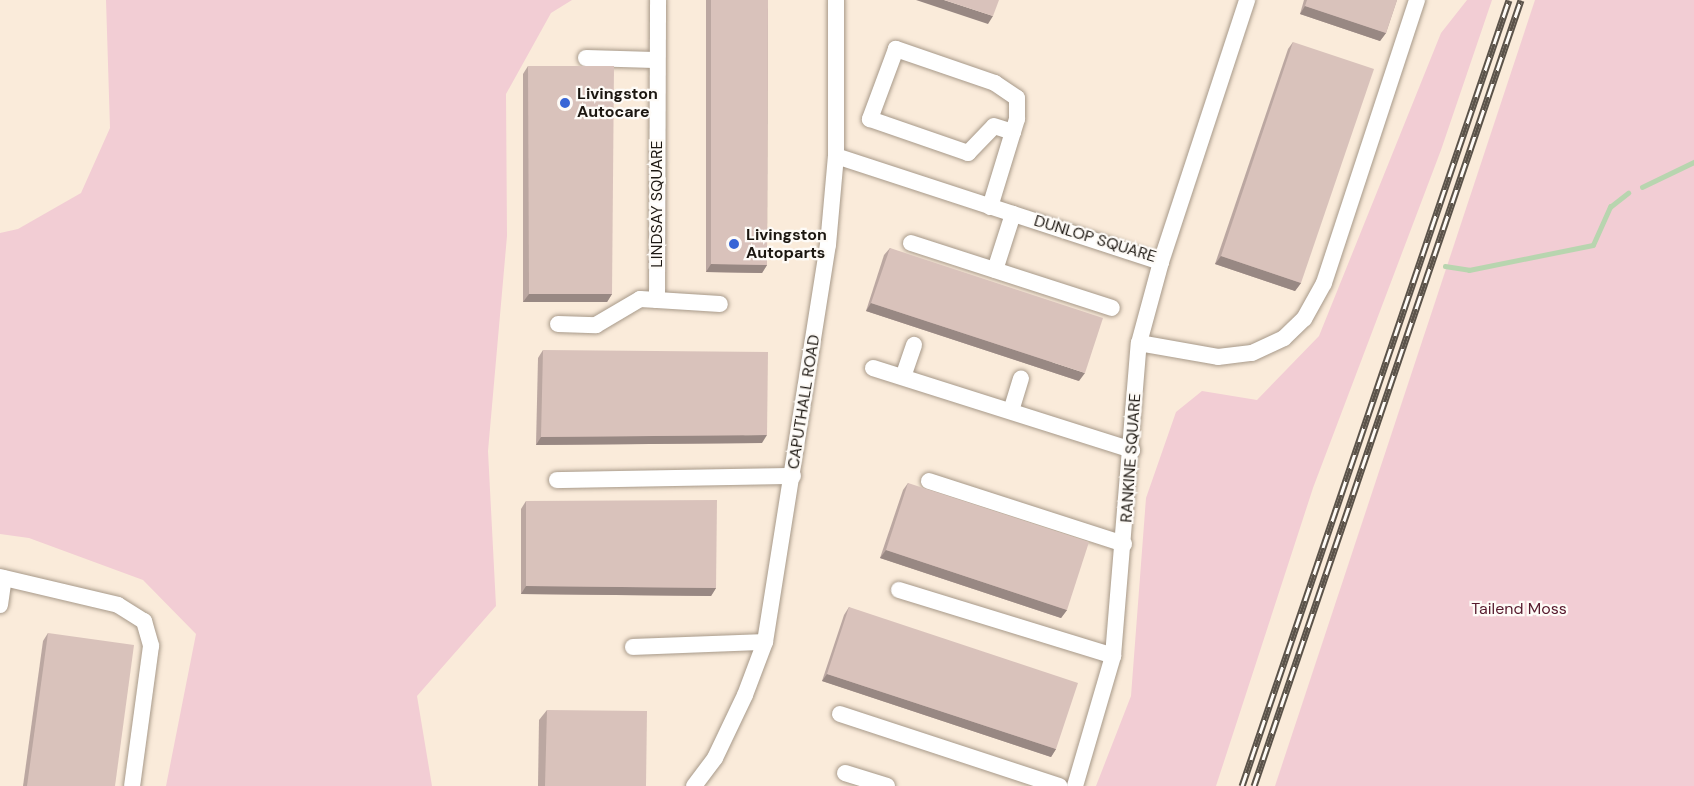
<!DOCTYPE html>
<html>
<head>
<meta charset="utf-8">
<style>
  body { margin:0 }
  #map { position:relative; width:1694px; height:786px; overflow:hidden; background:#faebda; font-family:"DM Sans",sans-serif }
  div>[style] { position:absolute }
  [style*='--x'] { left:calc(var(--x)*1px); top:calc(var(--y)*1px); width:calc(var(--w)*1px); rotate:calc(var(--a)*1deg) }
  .green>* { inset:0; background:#f2cdd4 }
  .stream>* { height:4.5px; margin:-2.25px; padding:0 2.25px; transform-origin:2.25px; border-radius:2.25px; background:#b8d5af }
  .roads { filter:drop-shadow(0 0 2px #a79989) drop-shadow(0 0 2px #a79989) }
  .minor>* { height:16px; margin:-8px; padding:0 8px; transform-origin:8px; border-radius:8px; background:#fff }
  .rail>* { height:7px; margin-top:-3.5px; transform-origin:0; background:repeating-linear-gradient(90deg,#fefbf7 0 14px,#5b534a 0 28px); box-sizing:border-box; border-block:2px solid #5b534a }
  .wall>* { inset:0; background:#bba7a1 }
  .shaded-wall>* { inset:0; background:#988883 }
  .building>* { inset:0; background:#d9c2bb }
  .dots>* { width:16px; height:16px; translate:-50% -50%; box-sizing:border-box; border:3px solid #fefbf7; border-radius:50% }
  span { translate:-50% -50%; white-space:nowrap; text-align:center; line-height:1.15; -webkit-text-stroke:4.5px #fefbf7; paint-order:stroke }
  .poi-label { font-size:16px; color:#1c1711; font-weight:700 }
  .left { translate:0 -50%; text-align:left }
  .street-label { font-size:16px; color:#1c1711 }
  .park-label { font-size:16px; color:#571b2e }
</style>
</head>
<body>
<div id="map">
  <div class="green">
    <div style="clip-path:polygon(106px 0,572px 0,551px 13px,506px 94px,507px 236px,488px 451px,496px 606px,417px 696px,432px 786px,166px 786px,196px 634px,143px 580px,29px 538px,0 534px,0 233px,18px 229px,81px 193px,110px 128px)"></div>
    <div style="clip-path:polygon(1467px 0,1492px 0,1441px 150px,1313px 488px,1216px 786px,1096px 786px,1131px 696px,1146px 498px,1176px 412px,1202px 391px,1257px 400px,1319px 336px,1441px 33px)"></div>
    <div style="clip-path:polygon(1535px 0,1694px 0,1694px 786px,1275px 786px)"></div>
  </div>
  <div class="stream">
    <div style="--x:1642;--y:187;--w:58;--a:-25.7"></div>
    <div style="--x:1445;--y:266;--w:24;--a:9"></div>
    <div style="--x:1469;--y:270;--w:126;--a:-11.4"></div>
    <div style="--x:1593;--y:245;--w:42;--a:-65.9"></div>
    <div style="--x:1610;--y:207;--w:23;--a:-38"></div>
  </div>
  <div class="roads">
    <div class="minor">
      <div style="--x:586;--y:58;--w:69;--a:1.7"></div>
      <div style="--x:836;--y:156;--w:342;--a:18.1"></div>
      <div style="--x:990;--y:207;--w:78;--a:-73"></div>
      <div style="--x:1013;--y:132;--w:14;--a:-73"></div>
      <div style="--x:1017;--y:119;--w:21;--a:-90"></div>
      <div style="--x:1017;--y:98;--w:27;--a:-146"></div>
      <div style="--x:995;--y:83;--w:105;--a:-161"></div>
      <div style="--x:896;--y:49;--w:75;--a:110.4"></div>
      <div style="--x:870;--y:119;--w:104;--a:19.1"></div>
      <div style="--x:968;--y:153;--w:37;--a:-46"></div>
      <div style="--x:994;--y:126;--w:20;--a:18"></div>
      <div style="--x:911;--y:243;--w:211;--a:17.9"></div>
      <div style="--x:995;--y:270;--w:59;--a:-72.2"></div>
      <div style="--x:657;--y:300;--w:63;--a:3.6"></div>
      <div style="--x:558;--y:324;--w:38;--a:2"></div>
      <div style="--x:596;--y:325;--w:51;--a:-30.6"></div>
      <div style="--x:640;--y:299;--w:17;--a:3"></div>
      <div style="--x:657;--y:300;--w:300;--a:-89.8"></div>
      <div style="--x:1139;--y:343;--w:80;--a:10"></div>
      <div style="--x:1218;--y:357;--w:34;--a:-7"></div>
      <div style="--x:1252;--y:353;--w:35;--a:-25"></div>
      <div style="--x:1284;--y:338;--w:28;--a:-44"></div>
      <div style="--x:1304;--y:319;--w:41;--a:-60.9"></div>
      <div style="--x:1324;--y:283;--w:298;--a:-71.8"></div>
      <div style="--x:873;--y:368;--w:272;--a:17.6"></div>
      <div style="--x:903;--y:377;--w:34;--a:-71"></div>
      <div style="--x:1011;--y:411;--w:34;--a:-73"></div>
      <div style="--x:557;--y:480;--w:236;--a:-1"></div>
      <div style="--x:929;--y:481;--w:205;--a:17.9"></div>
      <div style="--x:0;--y:577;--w:121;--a:13.3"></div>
      <div style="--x:118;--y:605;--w:31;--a:32"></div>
      <div style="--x:144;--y:621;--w:26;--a:74"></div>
      <div style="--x:151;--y:646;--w:141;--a:97.7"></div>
      <div style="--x:899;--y:590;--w:224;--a:17.1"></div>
      <div style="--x:0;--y:605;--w:27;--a:-82"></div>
      <div style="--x:633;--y:647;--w:132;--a:-2.2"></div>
      <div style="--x:840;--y:714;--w:231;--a:18.2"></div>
      <div style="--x:845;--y:773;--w:44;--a:17.2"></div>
      <div style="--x:694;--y:786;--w:35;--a:-53"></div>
      <div style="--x:715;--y:758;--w:70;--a:-64.5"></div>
      <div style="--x:745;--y:695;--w:57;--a:-69.3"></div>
      <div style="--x:765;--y:642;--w:402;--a:-81"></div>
      <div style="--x:828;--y:245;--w:89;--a:-84.9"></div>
      <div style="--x:836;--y:156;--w:156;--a:-90"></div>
      <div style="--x:1075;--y:786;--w:135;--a:-73.7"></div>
      <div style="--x:1113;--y:656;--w:314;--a:-85.3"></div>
      <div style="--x:1139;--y:343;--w:84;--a:-74.8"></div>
      <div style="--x:1161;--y:262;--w:276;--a:-71.8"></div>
    </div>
  </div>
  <div class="rail">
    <div style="--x:1242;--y:786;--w:830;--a:-71.24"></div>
    <div style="--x:1254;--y:786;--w:830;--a:-71.24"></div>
  </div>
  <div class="wall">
    <div style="clip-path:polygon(706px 0,768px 0,767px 265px,762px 273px,706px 272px)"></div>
    <div style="clip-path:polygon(1304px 0,1397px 0,1386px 33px,1380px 41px,1300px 14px)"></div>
    <div style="clip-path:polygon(1293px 42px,1301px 283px,1295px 291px,1215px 264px,1288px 49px)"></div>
    <div style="clip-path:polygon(528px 66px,612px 294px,607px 302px,523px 302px,523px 74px)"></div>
    <div style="clip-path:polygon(890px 248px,1079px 381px,866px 311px,884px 255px)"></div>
    <div style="clip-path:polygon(543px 350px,762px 443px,536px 445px,538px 358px)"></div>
    <div style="clip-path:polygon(908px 483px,1067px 610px,1061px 618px,880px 558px,903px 490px)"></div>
    <div style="clip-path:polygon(526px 501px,716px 588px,711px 596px,521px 594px,521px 509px)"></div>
    <div style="clip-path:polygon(849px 607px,1056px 749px,1051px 757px,822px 681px,844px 615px)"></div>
    <div style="clip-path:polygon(48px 633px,115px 786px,23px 786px,43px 641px)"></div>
    <div style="clip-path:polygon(547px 710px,646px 786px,538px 786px,539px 720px)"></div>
  </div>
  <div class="shaded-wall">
    <div style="clip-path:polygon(916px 0,944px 0,993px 16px,988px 24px)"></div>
    <div style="clip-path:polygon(1305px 6px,1386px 33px,1380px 41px,1300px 14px)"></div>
    <div style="clip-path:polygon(1221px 256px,1301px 283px,1295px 291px,1215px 264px)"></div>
    <div style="clip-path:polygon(711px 264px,767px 265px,762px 273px,706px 272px)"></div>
    <div style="clip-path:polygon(529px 294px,612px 294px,607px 302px,523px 302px)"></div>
    <div style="clip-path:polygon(871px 303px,1085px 373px,1079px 381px,866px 311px)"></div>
    <div style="clip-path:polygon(767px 435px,762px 443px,536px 445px,541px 437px)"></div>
    <div style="clip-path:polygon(886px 550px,1067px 610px,1061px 618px,880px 558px)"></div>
    <div style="clip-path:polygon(526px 586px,716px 588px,711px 596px,521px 594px)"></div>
    <div style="clip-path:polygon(827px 674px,1056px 749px,1051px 757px,822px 681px)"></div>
  </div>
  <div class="building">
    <div style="clip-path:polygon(711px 0,768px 0,767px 265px,711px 264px)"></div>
    <div style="clip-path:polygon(944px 0,999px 0,993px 16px)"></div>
    <div style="clip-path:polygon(1307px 0,1397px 0,1386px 33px,1305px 6px)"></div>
    <div style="clip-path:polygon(1293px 42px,1374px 69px,1301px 283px,1221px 256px)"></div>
    <div style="clip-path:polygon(528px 66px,614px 66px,612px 294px,529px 294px)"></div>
    <div style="clip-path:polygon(890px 248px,1103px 318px,1085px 373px,871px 303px)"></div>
    <div style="clip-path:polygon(543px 350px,768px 352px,767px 435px,541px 437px)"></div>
    <div style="clip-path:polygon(908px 483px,1089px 542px,1067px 610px,886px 550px)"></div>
    <div style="clip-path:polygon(717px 500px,716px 588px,526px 586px,526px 501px)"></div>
    <div style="clip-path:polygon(849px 607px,1078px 683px,1056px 749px,827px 674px)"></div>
    <div style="clip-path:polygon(48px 633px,134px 645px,115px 786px,27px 786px)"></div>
    <div style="clip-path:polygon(547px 710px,647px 711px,646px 786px,545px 786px)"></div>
  </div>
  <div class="dots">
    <div style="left:565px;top:103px;background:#3865d6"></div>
    <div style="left:734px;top:244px;background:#3865d6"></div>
  </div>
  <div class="poi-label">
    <span class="left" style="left:577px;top:103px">Livingston<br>Autocare</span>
    <span class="left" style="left:746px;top:244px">Livingston<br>Autoparts</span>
  </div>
  <div class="street-label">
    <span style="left:657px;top:204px;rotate:-90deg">LINDSAY SQUARE</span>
    <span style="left:1095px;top:239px;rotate:17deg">DUNLOP SQUARE</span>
    <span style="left:804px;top:402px;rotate:-81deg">CAPUTHALL ROAD</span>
    <span style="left:1131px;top:458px;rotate:-86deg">RANKINE SQUARE</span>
  </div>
  <div class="park-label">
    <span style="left:1519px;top:609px">Tailend Moss</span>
  </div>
</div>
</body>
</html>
